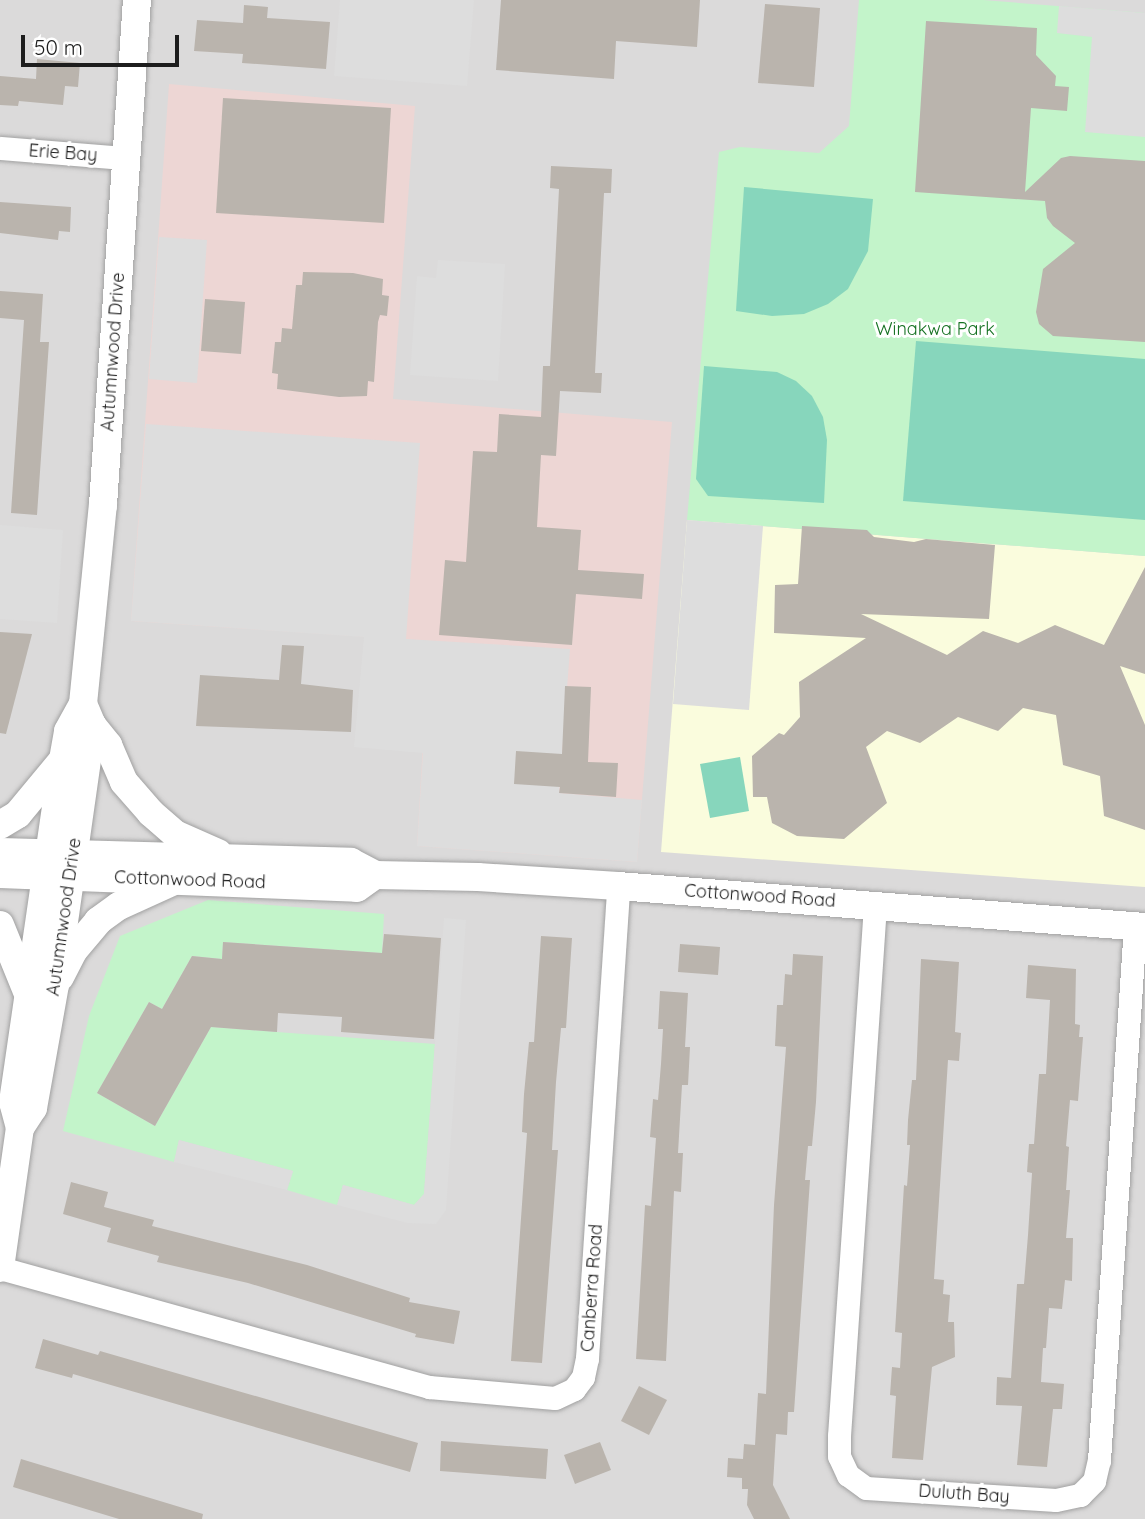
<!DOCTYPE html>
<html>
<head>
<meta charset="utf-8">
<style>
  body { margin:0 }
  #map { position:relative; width:1145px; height:1519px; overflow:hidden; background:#edeae3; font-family:Quicksand,sans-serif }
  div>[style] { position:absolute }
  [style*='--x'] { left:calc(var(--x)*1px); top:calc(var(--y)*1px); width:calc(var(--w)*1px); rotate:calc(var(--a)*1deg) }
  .residential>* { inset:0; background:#dbdada }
  .commercial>* { inset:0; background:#edd6d4 }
  .education>* { inset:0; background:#fafcdd }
  .park>* { inset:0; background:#c3f4ca }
  .pitch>* { inset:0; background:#87d6bc }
  .parking>* { inset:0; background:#ddd }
  .building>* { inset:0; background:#bab4ad }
  .roads { filter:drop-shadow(0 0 2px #a1a1a1) drop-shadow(0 0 2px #a1a1a1) }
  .minor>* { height:23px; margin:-11.5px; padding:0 11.5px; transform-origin:11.5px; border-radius:11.5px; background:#fff }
  .tertiary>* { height:28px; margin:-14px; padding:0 14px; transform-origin:14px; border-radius:14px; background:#fff }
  span { translate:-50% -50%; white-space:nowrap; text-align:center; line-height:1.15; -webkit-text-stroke:6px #fff; paint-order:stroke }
  .street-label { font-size:18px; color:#1d1d1d }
  .park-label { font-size:18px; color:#157122 }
  .scale { position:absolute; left:21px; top:35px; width:158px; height:32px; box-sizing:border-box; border:4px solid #1d1d1d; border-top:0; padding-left:9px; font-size:21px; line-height:24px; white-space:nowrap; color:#1d1d1d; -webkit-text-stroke:5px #fff; paint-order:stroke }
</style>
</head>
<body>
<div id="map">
  <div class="residential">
    <div style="clip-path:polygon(0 0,1145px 0,1145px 1519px,0 1519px)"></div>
  </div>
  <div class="commercial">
    <div style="clip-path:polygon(169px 84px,415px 106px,393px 399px,672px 422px,637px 862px,417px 846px,429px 641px,131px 621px)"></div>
  </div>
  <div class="education">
    <div style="clip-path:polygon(687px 520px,1145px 556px,1145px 887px,661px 852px)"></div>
  </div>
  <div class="park">
    <div style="clip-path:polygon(859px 0,983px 0,1145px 13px,1145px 556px,687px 520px,719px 152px,740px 147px,819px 153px,849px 126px)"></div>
    <div style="clip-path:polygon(208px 900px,384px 914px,382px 953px,223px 942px,222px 959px,192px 956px,162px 1009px,149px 1002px,97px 1093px,155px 1126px,211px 1027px,435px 1044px,424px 1194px,414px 1205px,343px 1185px,337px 1205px,287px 1190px,293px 1171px,179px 1140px,174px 1162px,63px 1131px,89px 1016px,120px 936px)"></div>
  </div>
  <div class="pitch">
    <div style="clip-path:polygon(744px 187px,873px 199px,868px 251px,848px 289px,828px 304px,804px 314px,772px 316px,736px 311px)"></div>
    <div style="clip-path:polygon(916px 341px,1145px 359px,1145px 520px,903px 501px)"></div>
    <div style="clip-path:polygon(704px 366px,777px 372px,796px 381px,812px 396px,823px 417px,827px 440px,824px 503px,708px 496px,696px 479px)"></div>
    <div style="clip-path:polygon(740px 757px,749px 811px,710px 818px,700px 764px)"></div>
  </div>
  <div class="parking">
    <div style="clip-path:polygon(340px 0,474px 0,467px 86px,334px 76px)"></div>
    <div style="clip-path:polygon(1059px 6px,1145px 13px,1145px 137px,1085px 132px,1092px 37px,1057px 33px)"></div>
    <div style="clip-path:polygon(159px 237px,207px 240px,197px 383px,149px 379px)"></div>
    <div style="clip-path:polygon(438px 260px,505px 264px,498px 381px,410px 375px,417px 276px,436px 278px)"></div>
    <div style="clip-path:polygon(146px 424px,420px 443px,406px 639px,570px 649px,559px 793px,642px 800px,637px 862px,417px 846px,423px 753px,354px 747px,364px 637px,131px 621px)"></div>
    <div style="clip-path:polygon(687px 520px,763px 526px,749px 710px,673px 704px)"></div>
    <div style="clip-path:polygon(0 525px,63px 530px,57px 623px,0 619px)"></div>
    <div style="clip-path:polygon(444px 918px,466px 920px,446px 1210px,436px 1224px,408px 1223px,337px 1205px,343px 1185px,414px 1205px,424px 1194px)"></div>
    <div style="clip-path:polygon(179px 1140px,293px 1171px,287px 1190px,174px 1162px)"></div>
  </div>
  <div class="building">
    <div style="clip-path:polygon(501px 0,700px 0,697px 47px,616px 41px,614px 79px,496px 70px)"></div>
    <div style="clip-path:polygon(765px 4px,820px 8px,814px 87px,758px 83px)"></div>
    <div style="clip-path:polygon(244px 5px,268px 7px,267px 18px,330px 22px,326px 69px,242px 63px,243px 54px,194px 51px,197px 20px,243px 23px)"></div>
    <div style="clip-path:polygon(926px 21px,1037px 28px,1036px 55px,1056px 76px,1055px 86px,1069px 87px,1067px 111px,1031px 108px,1025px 192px,1061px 158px,1070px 156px,1145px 161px,1145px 342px,1053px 336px,1039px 324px,1036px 312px,1043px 269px,1075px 243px,1053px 226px,1047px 218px,1045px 201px,915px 192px)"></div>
    <div style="clip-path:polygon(37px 59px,80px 63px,78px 87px,65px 86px,63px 105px,19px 101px,18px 106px,0 105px,0 76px,36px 79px)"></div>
    <div style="clip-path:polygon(223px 98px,391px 108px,384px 223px,216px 213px)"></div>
    <div style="clip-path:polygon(551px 166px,612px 169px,611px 193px,604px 193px,595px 373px,602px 373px,601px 393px,560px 391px,556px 456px,541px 455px,537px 527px,581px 530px,578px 570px,644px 574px,642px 599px,576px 594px,572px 645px,439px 635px,445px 560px,466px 562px,473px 451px,497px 452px,499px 414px,541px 417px,543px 366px,550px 366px,559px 189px,550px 188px)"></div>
    <div style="clip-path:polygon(0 202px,71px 207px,70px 232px,59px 231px,58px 240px,0 233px)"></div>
    <div style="clip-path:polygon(303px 272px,353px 273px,383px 279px,382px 295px,389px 296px,387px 316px,380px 315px,378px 322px,374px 382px,368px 381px,367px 396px,339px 397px,277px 389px,278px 374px,272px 373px,275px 342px,281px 342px,282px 328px,292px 329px,296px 285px,302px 285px)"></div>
    <div style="clip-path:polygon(0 291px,43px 294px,40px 342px,49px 342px,37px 515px,11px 513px,24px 320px,0 318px)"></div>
    <div style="clip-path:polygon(205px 299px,245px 302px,241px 354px,201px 351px)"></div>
    <div style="clip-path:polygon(802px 526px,867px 530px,874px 537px,914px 542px,926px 539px,995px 545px,989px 619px,861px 614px,947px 655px,983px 631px,1018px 643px,1055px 625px,1104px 645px,1145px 567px,1145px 674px,1120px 666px,1145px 725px,1145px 830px,1104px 816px,1100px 776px,1063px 765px,1056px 715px,1023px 708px,998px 731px,958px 717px,920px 743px,887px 731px,866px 747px,887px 803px,844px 839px,797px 836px,772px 823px,767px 797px,753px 797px,752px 756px,779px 733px,784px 735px,800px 717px,799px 682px,866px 638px,774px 633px,775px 585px,798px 584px)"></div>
    <div style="clip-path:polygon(0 632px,32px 634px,6px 734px,0 733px)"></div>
    <div style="clip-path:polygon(282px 645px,304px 646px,301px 684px,353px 690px,351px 732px,196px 726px,200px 675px,279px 680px)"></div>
    <div style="clip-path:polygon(565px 686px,591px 687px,588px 762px,618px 763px,616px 797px,559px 793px,560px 787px,514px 784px,516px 751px,562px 754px)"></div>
    <div style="clip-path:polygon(384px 934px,441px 938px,434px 1039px,341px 1032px,342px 1017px,278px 1013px,277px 1032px,211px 1027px,155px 1126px,97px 1093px,149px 1002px,162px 1009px,192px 956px,222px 959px,223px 942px,382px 953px)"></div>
    <div style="clip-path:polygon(541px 936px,572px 938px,566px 1028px,561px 1028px,556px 1082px,552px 1150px,558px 1150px,542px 1363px,511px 1361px,527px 1133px,522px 1132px,524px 1094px,529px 1042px,534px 1042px)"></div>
    <div style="clip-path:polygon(680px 944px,720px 947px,718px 975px,678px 972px)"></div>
    <div style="clip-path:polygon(793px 954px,823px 956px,816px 1102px,812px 1146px,808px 1146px,805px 1180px,810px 1180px,794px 1412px,788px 1412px,787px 1435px,776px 1434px,773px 1485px,790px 1519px,754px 1519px,747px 1505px,748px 1489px,742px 1489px,742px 1478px,727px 1477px,728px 1458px,743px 1459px,744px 1444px,755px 1445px,758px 1393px,766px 1394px,774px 1205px,786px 1047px,775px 1046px,777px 1005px,783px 1005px,785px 974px,792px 975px)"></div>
    <div style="clip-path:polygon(921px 959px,959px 962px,955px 1032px,961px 1033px,959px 1061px,948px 1060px,934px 1279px,944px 1280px,943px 1294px,950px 1295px,948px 1322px,954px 1322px,955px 1357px,932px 1367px,923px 1460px,892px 1458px,896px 1396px,890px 1395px,892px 1367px,900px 1368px,902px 1333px,895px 1332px,904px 1185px,907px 1186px,910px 1145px,907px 1145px,908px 1120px,912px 1080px,916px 1080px)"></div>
    <div style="clip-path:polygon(1028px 965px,1076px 969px,1075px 1024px,1080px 1025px,1079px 1037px,1083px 1037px,1078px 1101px,1070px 1100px,1066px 1146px,1069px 1147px,1066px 1190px,1070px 1190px,1066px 1238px,1073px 1238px,1072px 1281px,1065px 1280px,1062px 1309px,1049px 1308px,1046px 1348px,1043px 1348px,1041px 1382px,1064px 1384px,1062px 1409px,1053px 1409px,1047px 1467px,1017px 1465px,1022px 1406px,996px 1405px,997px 1377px,1011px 1378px,1017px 1284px,1024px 1284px,1028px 1235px,1032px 1173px,1027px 1172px,1029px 1144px,1034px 1144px,1039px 1074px,1046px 1074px,1050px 1000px,1026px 998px)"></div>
    <div style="clip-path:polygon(660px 991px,688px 993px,685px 1047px,690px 1047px,688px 1085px,682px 1085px,678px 1153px,683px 1153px,681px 1192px,674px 1191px,666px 1361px,636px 1359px,645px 1205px,651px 1206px,656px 1138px,650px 1137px,653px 1099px,658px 1100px,661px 1064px,663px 1029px,658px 1029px)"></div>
    <div style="clip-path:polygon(71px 1182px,108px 1192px,104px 1207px,154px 1220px,152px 1226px,307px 1265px,410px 1298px,409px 1302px,460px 1311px,454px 1344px,415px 1337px,416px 1334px,248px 1283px,157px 1262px,159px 1256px,107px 1242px,111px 1228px,63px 1214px)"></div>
    <div style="clip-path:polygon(43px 1339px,98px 1355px,100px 1351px,418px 1443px,410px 1472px,73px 1374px,72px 1378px,35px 1368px)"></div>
    <div style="clip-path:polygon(639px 1386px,667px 1400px,649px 1435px,621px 1421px)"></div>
    <div style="clip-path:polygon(441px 1441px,548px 1449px,546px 1479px,440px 1471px)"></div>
    <div style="clip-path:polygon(600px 1442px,611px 1470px,575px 1484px,564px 1455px)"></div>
    <div style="clip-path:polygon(21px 1459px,203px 1514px,202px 1519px,119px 1519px,13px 1487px)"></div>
  </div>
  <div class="roads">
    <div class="minor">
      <div style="--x:0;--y:148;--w:125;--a:4.6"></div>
      <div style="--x:875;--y:905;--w:532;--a:93.88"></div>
      <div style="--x:839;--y:1436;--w:20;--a:90"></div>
      <div style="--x:839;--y:1456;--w:21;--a:65"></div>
      <div style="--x:848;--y:1475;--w:22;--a:36"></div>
      <div style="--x:866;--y:1488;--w:190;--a:3.6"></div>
      <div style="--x:1056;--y:1500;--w:25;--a:-12"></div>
      <div style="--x:1080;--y:1495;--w:20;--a:-45"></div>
      <div style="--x:1094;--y:1481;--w:22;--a:-77"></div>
      <div style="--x:1099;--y:1460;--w:535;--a:-86.14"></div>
      <div style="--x:0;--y:1268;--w:445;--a:15.5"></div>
      <div style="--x:429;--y:1387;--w:126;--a:5"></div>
      <div style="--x:555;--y:1398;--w:21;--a:-25"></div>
      <div style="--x:574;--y:1389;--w:15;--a:-53"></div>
      <div style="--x:583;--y:1377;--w:19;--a:-78"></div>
      <div style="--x:587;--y:1358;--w:473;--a:-86.2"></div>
    </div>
    <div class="tertiary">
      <div style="--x:92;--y:725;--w:26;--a:51"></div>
      <div style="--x:108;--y:745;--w:40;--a:66.6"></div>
      <div style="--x:124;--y:782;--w:41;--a:48.9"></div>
      <div style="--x:151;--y:813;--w:32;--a:41"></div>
      <div style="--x:175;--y:834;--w:47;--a:23.8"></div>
      <div style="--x:0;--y:825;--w:21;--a:-31"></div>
      <div style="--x:18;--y:814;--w:67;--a:-50.4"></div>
      <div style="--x:0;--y:852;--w:351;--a:1.6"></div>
      <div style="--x:351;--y:862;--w:27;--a:28"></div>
      <div style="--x:375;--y:875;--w:103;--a:1.1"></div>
      <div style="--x:478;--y:877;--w:140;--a:3.7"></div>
      <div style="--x:618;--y:886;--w:529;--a:4.45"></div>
      <div style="--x:0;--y:874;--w:357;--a:2.2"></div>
      <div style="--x:357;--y:888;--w:22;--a:-36"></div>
      <div style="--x:0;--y:925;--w:74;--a:67.9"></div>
      <div style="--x:60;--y:977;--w:30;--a:-63"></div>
      <div style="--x:74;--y:950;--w:38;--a:-50"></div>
      <div style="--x:98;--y:921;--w:26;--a:-36"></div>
      <div style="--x:119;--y:906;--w:58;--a:-24.4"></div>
      <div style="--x:20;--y:1128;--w:27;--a:-105"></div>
      <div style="--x:13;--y:1102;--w:346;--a:-81.7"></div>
      <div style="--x:63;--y:760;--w:29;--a:-80"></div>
      <div style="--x:68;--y:731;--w:31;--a:-61"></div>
      <div style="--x:83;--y:704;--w:200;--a:-84.3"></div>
      <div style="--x:103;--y:505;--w:506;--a:-86.15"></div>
      <div style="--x:0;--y:1268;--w:141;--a:-81.9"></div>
      <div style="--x:20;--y:1128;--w:24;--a:-57"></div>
      <div style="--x:33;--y:1108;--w:125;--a:-79.9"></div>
      <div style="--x:55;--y:985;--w:263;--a:-81.9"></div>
      <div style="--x:92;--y:725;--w:23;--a:-113"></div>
    </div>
  </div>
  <div class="street-label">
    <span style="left:63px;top:153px;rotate:4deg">Erie Bay</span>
    <span style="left:113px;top:352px;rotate:-86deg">Autumnwood Drive</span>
    <span style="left:190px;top:880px;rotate:2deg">Cottonwood Road</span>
    <span style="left:760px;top:896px;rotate:4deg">Cottonwood Road</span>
    <span style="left:64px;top:917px;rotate:-82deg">Autumnwood Drive</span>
    <span style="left:592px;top:1288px;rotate:-86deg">Canberra Road</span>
    <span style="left:964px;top:1494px;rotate:4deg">Duluth Bay</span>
  </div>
  <div class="park-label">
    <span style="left:935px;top:329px">Winakwa Park</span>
  </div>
  <div class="scale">50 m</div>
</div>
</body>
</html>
